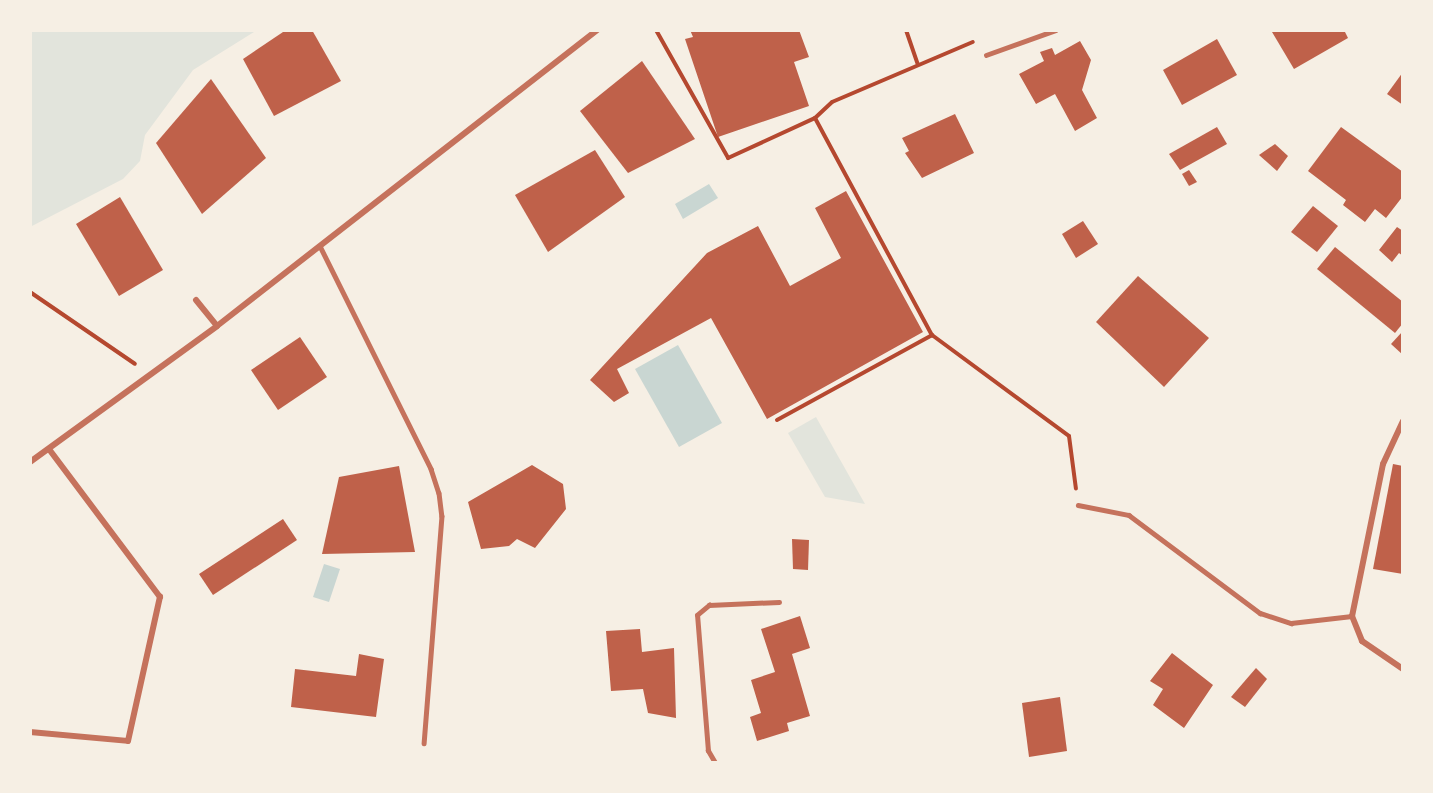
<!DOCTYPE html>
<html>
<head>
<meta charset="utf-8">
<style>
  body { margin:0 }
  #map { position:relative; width:1433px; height:793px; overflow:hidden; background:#f6efe4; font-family:Mulish,sans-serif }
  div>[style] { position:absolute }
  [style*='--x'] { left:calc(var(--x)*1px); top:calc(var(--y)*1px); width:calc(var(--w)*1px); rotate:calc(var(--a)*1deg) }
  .green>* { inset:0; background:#e2e4dc }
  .water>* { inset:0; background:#c9d6d2 }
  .building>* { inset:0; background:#bf614a }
  .path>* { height:4px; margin:-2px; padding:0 2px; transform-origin:2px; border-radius:2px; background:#b5482f }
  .service>* { height:4.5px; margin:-2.25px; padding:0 2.25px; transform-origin:2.25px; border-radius:2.25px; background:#c5725c }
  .minor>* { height:6px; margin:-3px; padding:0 3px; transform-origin:3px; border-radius:3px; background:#c5725c }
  span { translate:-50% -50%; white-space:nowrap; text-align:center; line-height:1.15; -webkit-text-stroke:6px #f6efe4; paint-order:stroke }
  .frame { position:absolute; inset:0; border:32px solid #f6efe4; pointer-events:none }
</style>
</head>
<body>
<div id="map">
  <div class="green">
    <div style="clip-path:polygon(30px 30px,257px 30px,193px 70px,145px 135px,140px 161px,123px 179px,30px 227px)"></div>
    <div style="clip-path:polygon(816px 417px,865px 504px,825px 497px,788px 433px)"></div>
  </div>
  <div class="water">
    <div style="clip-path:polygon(709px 184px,718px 198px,683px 219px,675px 204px)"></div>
    <div style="clip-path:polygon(678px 345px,722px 423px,679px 447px,635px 369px)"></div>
    <div style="clip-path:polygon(324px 564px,340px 569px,329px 602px,313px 597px)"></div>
  </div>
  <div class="building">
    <div style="clip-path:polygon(286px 30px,312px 30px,341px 81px,274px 116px,243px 59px)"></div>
    <div style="clip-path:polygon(690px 30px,799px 30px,809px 57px,794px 62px,809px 106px,718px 137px,685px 39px,693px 37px)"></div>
    <div style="clip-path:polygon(1275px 30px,1344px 30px,1348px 38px,1294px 69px,1272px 32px)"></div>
    <div style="clip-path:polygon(1217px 39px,1237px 75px,1182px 105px,1163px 70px)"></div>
    <div style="clip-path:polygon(1080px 41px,1091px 60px,1082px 90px,1097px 118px,1075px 131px,1055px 94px,1036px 104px,1019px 74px,1044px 61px,1040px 52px,1052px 48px,1055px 55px)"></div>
    <div style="clip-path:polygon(642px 61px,695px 139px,628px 173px,580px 111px)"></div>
    <div style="clip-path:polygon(1403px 72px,1403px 105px,1387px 94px)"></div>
    <div style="clip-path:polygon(211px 79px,266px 158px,202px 214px,156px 143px)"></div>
    <div style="clip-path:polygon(955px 114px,974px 153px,922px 178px,905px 153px,909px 151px,902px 138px)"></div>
    <div style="clip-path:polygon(1217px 127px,1227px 144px,1180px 170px,1169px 154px)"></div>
    <div style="clip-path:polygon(1341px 127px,1403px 172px,1403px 196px,1386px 218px,1375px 209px,1365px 222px,1343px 205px,1346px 200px,1308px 171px)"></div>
    <div style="clip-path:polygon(1275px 144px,1288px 156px,1277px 171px,1259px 155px)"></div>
    <div style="clip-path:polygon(595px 150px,625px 197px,548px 252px,515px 195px)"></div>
    <div style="clip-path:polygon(1189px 170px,1197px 182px,1189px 186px,1182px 174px)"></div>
    <div style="clip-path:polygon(846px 191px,923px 332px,767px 419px,711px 318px,617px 369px,629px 393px,614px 402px,590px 380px,707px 253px,758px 226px,790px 286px,841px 258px,815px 208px)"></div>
    <div style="clip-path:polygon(120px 197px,163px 270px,119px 296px,76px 224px)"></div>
    <div style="clip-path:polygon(1313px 206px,1338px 226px,1317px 252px,1291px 232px)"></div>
    <div style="clip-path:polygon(1083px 221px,1098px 244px,1076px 258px,1062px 234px)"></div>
    <div style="clip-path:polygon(1397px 227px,1403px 231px,1403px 256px,1399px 253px,1392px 262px,1379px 250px)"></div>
    <div style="clip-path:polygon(1335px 247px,1403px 302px,1403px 323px,1395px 333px,1317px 269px)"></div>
    <div style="clip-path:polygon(1138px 276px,1209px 338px,1164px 387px,1096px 322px)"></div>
    <div style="clip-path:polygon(1402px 332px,1403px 333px,1403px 355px,1391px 344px)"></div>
    <div style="clip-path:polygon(300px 337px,327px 377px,278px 410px,251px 370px)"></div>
    <div style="clip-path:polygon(1393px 464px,1403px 466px,1403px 574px,1373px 569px)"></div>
    <div style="clip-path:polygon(532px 465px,563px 484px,566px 509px,535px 548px,517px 539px,509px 546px,481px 549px,468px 502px)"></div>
    <div style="clip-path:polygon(399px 466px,415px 552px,322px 554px,339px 477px)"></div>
    <div style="clip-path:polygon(283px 519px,297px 540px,213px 595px,199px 574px)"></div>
    <div style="clip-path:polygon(792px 539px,809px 540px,808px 570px,793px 569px)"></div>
    <div style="clip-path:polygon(800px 616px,810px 648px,792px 654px,810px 716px,787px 723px,789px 731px,757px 741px,750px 717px,761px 713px,751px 680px,775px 672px,761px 629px)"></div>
    <div style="clip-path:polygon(640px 629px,642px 652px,674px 648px,676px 718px,648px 713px,643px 689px,611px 691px,606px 631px)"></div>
    <div style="clip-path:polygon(1172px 653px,1213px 685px,1184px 728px,1153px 705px,1163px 689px,1150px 681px)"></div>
    <div style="clip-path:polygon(359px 654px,384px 659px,376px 717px,291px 707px,295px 669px,356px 676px)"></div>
    <div style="clip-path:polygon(1256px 668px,1267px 679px,1245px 707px,1231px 697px)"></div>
    <div style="clip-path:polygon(1060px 697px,1067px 751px,1029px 757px,1022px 703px)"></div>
  </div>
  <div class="path">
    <div style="--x:656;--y:30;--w:147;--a:60.6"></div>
    <div style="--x:728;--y:158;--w:96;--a:-24.7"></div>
    <div style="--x:815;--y:118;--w:23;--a:-43"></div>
    <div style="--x:832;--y:102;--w:153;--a:-23.1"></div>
    <div style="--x:906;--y:30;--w:36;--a:71"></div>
    <div style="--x:815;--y:118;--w:247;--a:61.7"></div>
    <div style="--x:932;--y:335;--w:170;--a:36.4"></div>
    <div style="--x:1069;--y:436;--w:53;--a:82.5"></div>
    <div style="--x:30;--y:292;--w:127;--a:34.4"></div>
    <div style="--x:777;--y:420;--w:177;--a:-28.7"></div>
  </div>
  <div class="service">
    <div style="--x:986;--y:55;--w:74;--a:-19.7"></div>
    <div style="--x:321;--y:248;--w:247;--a:63.5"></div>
    <div style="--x:431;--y:469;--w:25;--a:72"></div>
    <div style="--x:439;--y:493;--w:23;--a:83"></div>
    <div style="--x:442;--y:516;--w:228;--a:94.5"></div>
    <div style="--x:1078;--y:505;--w:52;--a:11.1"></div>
    <div style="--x:1129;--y:515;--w:164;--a:36.8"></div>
    <div style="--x:1260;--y:613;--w:33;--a:18"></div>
    <div style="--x:1291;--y:623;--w:61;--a:-6.5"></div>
    <div style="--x:715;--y:763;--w:14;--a:-120"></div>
    <div style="--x:708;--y:751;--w:136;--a:-94.6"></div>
    <div style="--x:697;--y:615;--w:16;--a:-40"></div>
    <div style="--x:709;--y:605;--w:70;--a:-2.5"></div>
  </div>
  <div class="minor">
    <div style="--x:196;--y:300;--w:33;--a:51"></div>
    <div style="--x:217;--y:326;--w:482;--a:-37.9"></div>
    <div style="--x:1403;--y:421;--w:47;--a:114.9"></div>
    <div style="--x:1383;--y:464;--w:155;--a:101.5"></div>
    <div style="--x:1352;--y:616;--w:27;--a:68"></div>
    <div style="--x:1362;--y:641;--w:50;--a:34.3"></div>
    <div style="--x:30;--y:462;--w:231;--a:-36"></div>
    <div style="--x:30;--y:732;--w:98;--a:5.2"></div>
    <div style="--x:128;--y:741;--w:148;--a:-77.5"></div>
    <div style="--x:160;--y:597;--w:185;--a:-126.9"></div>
  </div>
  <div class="frame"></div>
</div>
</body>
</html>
